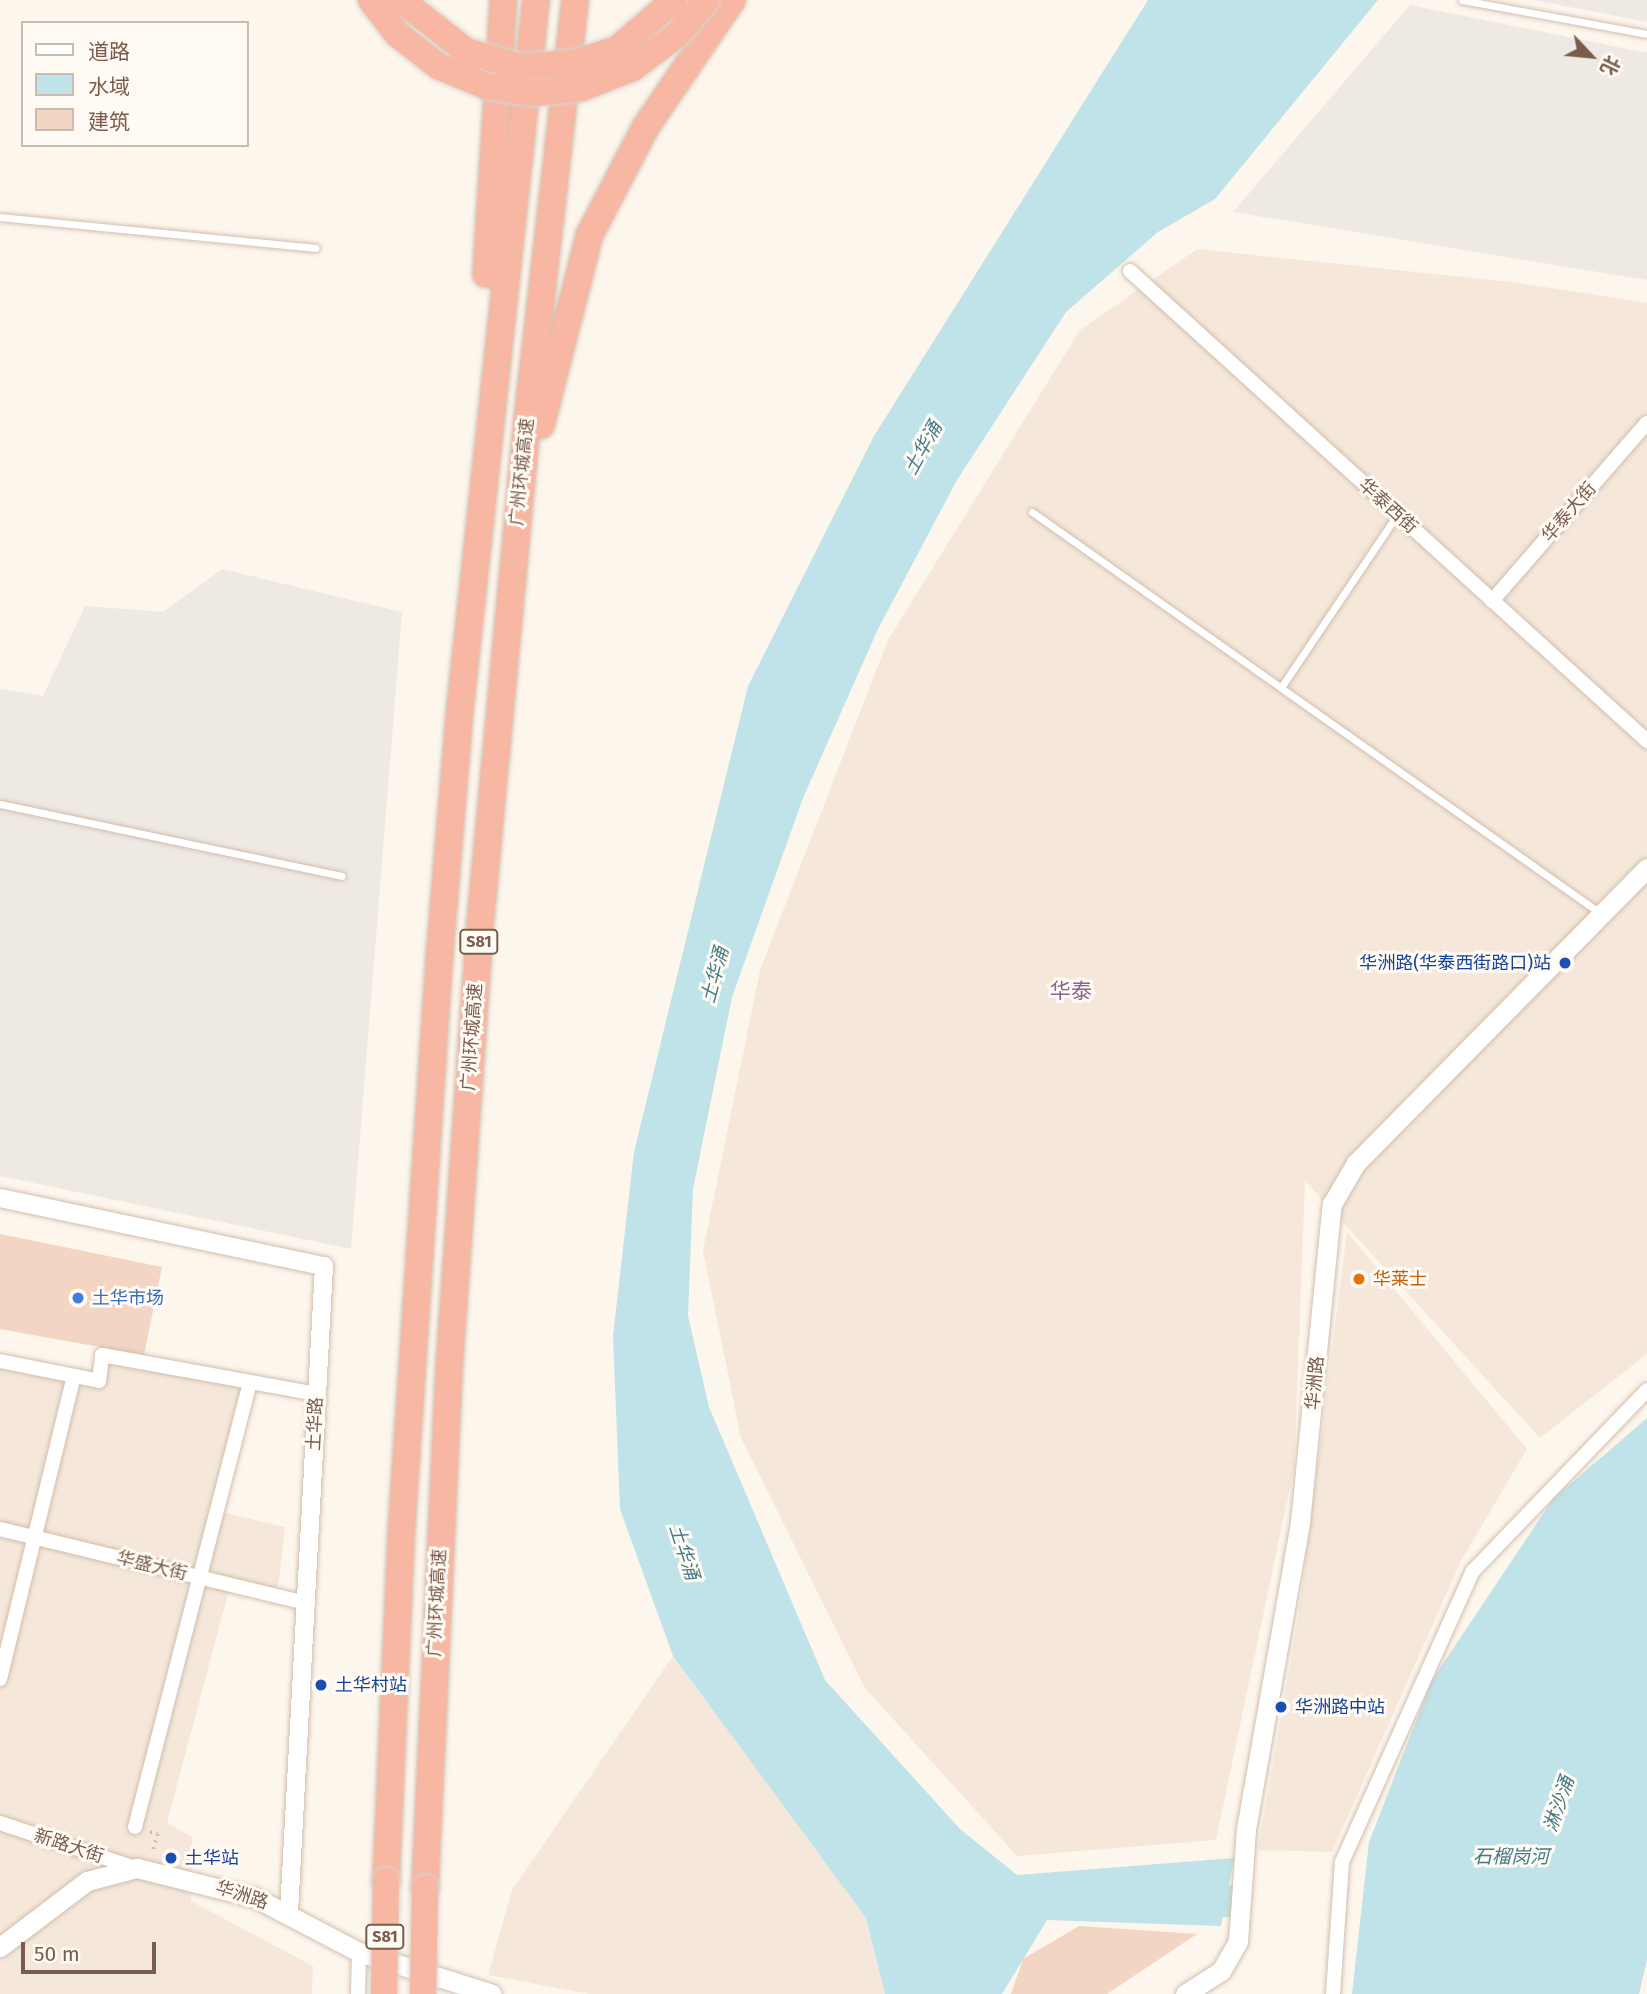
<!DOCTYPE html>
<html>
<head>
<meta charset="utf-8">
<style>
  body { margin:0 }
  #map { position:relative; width:1647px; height:1994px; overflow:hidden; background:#fdf6ec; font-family:"Fira Sans","Noto Sans SC",sans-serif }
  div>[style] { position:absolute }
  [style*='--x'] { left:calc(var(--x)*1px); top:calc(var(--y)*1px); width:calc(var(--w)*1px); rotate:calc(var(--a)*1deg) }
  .residential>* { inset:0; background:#f5e8da }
  .industrial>* { inset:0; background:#efe9e4 }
  .water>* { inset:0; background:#bfe3e8 }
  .river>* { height:32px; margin:-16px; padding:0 16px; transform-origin:16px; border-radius:16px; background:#bfe3e8 }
  .building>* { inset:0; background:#f3d5c3 }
  .path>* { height:3.5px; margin-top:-1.75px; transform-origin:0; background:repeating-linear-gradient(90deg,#d9b8a5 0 2px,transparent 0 7px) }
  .roads { filter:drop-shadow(0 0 2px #d1beb0) drop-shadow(0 0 2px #d1beb0) }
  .service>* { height:7px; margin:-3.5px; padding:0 3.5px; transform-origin:3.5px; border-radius:3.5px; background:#fff }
  .minor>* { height:14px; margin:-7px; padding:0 7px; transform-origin:7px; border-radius:7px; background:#fff }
  .tertiary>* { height:18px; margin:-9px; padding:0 9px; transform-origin:9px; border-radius:9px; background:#fff }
  .secondary>* { height:19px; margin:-9.5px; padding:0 9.5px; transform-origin:9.5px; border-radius:9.5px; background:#fff }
  .motorway>* { height:26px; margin:-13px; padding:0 13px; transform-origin:13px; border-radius:13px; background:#f7b7a3 }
  .bridges { filter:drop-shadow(0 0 2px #dad1cd) drop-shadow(0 0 2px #dad1cd) }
  .motorway-bridge>* { height:26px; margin:-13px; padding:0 13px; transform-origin:13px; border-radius:13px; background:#f7b7a3 }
  .dots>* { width:19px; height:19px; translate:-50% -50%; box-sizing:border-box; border:4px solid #fffaf3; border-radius:50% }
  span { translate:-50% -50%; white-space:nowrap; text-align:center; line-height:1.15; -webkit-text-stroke:6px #fffaf3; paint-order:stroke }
  .shield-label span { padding:2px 5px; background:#fffaf3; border:2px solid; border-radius:5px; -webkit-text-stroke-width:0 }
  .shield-label { font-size:16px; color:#7a5c4d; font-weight:700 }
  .street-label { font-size:18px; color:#7a5c4d }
  .transit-label { font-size:18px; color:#164399 }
  .right { translate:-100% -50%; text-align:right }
  .left { translate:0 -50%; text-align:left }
  .food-label { font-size:18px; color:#c56008 }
  .shop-label { font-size:18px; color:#366cbe }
  .water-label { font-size:19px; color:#437c86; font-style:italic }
  .quarter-label { font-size:21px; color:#846695 }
  .legend { position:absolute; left:21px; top:21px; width:228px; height:126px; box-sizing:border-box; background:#fffaf3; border:2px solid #cabbb1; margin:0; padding:9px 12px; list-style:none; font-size:21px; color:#7a5c4d }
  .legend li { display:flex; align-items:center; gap:14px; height:35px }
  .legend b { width:35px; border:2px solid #cabbb1 }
  .north { position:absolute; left:1556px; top:21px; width:70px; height:70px; -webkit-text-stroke:5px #fffaf3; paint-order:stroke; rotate:116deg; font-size:19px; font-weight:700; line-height:28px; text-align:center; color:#7a5c4d }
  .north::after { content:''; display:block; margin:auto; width:24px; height:32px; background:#7a5c4d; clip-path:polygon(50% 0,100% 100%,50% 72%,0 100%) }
  .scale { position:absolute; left:21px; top:1942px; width:135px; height:32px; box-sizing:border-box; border:4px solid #7a5c4d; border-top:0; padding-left:9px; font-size:21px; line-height:24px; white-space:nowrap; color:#7a5c4d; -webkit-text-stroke:5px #fffaf3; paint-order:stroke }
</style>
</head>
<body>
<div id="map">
  <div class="residential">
    <div style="clip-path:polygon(1197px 249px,1520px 283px,1647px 303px,1647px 1354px,1540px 1438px,1305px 1181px,1294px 1468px,1216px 1840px,1017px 1856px,865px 1688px,741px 1438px,703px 1251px,760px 970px,888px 640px,1080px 330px)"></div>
    <div style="clip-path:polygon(1347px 1232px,1527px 1449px,1461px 1561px,1332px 1852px,1258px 1850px,1298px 1618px)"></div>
    <div style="clip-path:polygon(102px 1355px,250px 1382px,217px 1511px,285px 1527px,277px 1597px,230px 1586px,167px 1823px,192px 1837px,191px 1901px,313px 1966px,312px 1994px,0 1994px,0 1361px,98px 1381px)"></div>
    <div style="clip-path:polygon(673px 1656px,866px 1918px,885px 1994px,589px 1994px,488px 1975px,512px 1890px)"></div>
  </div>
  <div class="industrial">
    <div style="clip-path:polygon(1533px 0,1647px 0,1647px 22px)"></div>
    <div style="clip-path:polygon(1410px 5px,1647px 53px,1647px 280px,1233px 212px)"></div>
    <div style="clip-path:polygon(222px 569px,402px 612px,351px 1249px,0 1176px,0 689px,43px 696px,85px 606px,163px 612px)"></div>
  </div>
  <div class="water">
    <div style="clip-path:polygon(1148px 0,1378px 0,1215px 199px,1158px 232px,1066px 312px,957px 480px,878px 629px,803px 798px,732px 997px,693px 1189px,688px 1316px,709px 1407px,825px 1680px,960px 1829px,1017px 1875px,1234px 1858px,1221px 1926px,1047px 1920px,1002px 1994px,885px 1994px,866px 1918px,673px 1656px,620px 1509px,613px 1336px,634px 1152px,748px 686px,874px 436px)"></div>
    <div style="clip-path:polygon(1647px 1418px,1647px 1960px,1639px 1994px,1352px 1994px,1369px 1842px,1432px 1680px,1553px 1499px)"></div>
  </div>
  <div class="river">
    <div style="--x:1183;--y:1901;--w:48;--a:0"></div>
  </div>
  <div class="building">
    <div style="clip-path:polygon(0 1234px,162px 1267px,144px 1355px,0 1329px)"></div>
    <div style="clip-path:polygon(1079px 1926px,1197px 1934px,1107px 1994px,1011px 1994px,1023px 1959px)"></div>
  </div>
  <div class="path">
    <div style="--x:150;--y:1832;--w:8;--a:14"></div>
    <div style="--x:158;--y:1834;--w:19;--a:106"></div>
  </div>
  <div class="roads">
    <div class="service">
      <div style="--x:1462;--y:0;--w:188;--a:10.4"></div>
      <div style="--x:0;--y:217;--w:317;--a:5.6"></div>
      <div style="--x:1032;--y:512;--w:695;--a:35.22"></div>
      <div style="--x:1282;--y:686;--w:206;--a:-56.1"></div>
      <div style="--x:0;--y:804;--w:349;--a:11.9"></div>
    </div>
    <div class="minor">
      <div style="--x:1130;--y:271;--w:699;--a:42.27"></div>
      <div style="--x:1492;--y:601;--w:236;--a:-49"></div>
      <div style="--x:0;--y:1361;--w:101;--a:11.4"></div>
      <div style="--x:99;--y:1381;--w:26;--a:-83"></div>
      <div style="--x:102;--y:1355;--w:219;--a:10.3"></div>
      <div style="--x:0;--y:1529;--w:314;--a:13.6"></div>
      <div style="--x:0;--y:1679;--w:312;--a:-76.3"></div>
      <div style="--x:0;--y:1823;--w:142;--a:18.4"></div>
      <div style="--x:135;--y:1827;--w:460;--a:-75.5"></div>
      <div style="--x:358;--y:1994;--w:42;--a:-88.6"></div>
      <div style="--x:1333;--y:1994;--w:132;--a:-86.1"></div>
      <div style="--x:1342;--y:1862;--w:319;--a:-65.8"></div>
      <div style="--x:1473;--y:1571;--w:251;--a:-46.1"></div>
    </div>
    <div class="tertiary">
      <div style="--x:0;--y:1198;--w:331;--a:11.9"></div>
      <div style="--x:324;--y:1266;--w:648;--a:93.1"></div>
    </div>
    <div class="secondary">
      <div style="--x:0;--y:1947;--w:109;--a:-37.2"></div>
      <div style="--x:87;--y:1881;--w:52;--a:-14.6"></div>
      <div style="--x:137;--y:1868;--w:123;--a:14.1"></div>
      <div style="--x:256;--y:1898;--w:116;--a:27.7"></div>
      <div style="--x:359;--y:1952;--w:139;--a:17.5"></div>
      <div style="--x:1185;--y:1994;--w:43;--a:-32.6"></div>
      <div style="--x:1221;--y:1971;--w:34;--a:-60"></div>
      <div style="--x:1238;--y:1941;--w:112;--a:-85.9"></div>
      <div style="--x:1246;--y:1829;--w:312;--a:-80"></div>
      <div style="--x:1300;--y:1522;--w:320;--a:-84.3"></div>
      <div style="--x:1332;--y:1204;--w:48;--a:-59.7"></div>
      <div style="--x:1356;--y:1163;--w:414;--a:-45.4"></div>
    </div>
    <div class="motorway">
      <div style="--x:486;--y:274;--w:275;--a:-86.4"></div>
      <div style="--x:541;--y:425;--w:195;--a:-75.7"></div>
      <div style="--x:589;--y:236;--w:122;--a:-62.6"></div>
      <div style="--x:645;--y:128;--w:155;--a:-55.8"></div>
      <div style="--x:386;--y:1881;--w:344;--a:-87.5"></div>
      <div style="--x:401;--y:1537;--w:576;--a:-86.22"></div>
      <div style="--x:439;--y:962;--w:245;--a:-85.3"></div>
      <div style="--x:459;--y:718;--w:722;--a:-83.88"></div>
      <div style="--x:425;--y:1888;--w:520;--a:-87.35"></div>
      <div style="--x:449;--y:1369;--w:445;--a:-86"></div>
      <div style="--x:480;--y:925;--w:505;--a:-84.66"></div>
      <div style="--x:527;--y:422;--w:425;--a:-83.5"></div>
    </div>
  </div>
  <div class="bridges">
    <div class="motorway-bridge">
      <div style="--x:371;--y:0;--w:43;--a:52.6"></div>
      <div style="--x:397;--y:34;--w:52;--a:38"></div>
      <div style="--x:438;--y:66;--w:52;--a:22.6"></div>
      <div style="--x:486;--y:86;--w:49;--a:8.3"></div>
      <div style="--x:534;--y:93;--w:48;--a:-5.9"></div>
      <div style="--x:582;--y:88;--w:55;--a:-21.4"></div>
      <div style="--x:633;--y:68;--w:56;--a:-37.1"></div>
      <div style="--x:678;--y:34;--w:44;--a:-50.5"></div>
      <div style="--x:401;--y:0;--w:83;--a:38.1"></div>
      <div style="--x:466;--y:51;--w:56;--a:16.5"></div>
      <div style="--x:520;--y:67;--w:54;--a:-4.2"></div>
      <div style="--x:574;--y:63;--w:45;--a:-18"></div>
      <div style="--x:617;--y:49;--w:75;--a:-40.7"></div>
      <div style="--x:384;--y:1994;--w:113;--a:-89"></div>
      <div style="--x:423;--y:1994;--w:106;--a:-88.9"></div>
    </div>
  </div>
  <div class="dots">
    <div style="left:1565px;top:963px;background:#1a4fb4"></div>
    <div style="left:1359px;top:1279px;background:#e8710a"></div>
    <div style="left:78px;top:1298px;background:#3f7fe0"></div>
    <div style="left:321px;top:1685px;background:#1a4fb4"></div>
    <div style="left:1281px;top:1707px;background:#1a4fb4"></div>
    <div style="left:171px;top:1858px;background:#1a4fb4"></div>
  </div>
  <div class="shield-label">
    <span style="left:479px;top:942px">S81</span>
    <span style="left:385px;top:1937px">S81</span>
  </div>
  <div class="street-label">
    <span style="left:522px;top:472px;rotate:-84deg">广州环城高速</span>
    <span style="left:1388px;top:506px;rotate:42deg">华泰西街</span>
    <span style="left:1569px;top:512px;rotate:-49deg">华泰大街</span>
    <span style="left:472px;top:1037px;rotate:-86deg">广州环城高速</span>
    <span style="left:1315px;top:1383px;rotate:-85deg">华洲路</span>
    <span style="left:315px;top:1424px;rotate:-87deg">土华路</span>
    <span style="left:152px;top:1566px;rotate:14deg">华盛大街</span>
    <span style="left:437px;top:1603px;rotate:-87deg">广州环城高速</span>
    <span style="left:69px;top:1846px;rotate:18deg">新路大街</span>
    <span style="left:242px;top:1895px;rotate:18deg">华洲路</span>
  </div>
  <div class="transit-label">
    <span class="right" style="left:1551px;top:963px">华洲路(华泰西街路口)站</span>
    <span class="left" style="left:335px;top:1685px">土华村站</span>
    <span class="left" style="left:1295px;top:1707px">华洲路中站</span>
    <span class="left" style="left:185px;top:1858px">土华站</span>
  </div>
  <div class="food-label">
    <span class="left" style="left:1373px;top:1279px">华莱士</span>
  </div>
  <div class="shop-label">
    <span class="left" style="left:92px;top:1298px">土华市场</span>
  </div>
  <div class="water-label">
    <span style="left:923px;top:448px;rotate:-61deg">土华涌</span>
    <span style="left:715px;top:975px;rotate:-75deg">土华涌</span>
    <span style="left:684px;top:1552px;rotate:72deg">土华涌</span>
    <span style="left:1559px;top:1804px;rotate:-71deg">淋沙涌</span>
    <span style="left:1511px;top:1857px">石榴岗河</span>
  </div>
  <div class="quarter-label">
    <span style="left:1071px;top:991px">华泰</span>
  </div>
  <ul class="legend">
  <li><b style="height:9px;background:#fff"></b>道路</li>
  <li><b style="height:19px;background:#bfe3e8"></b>水域</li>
  <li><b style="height:19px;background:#f3d5c3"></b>建筑</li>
  </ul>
  <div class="north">北</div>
  <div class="scale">50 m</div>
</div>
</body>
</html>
